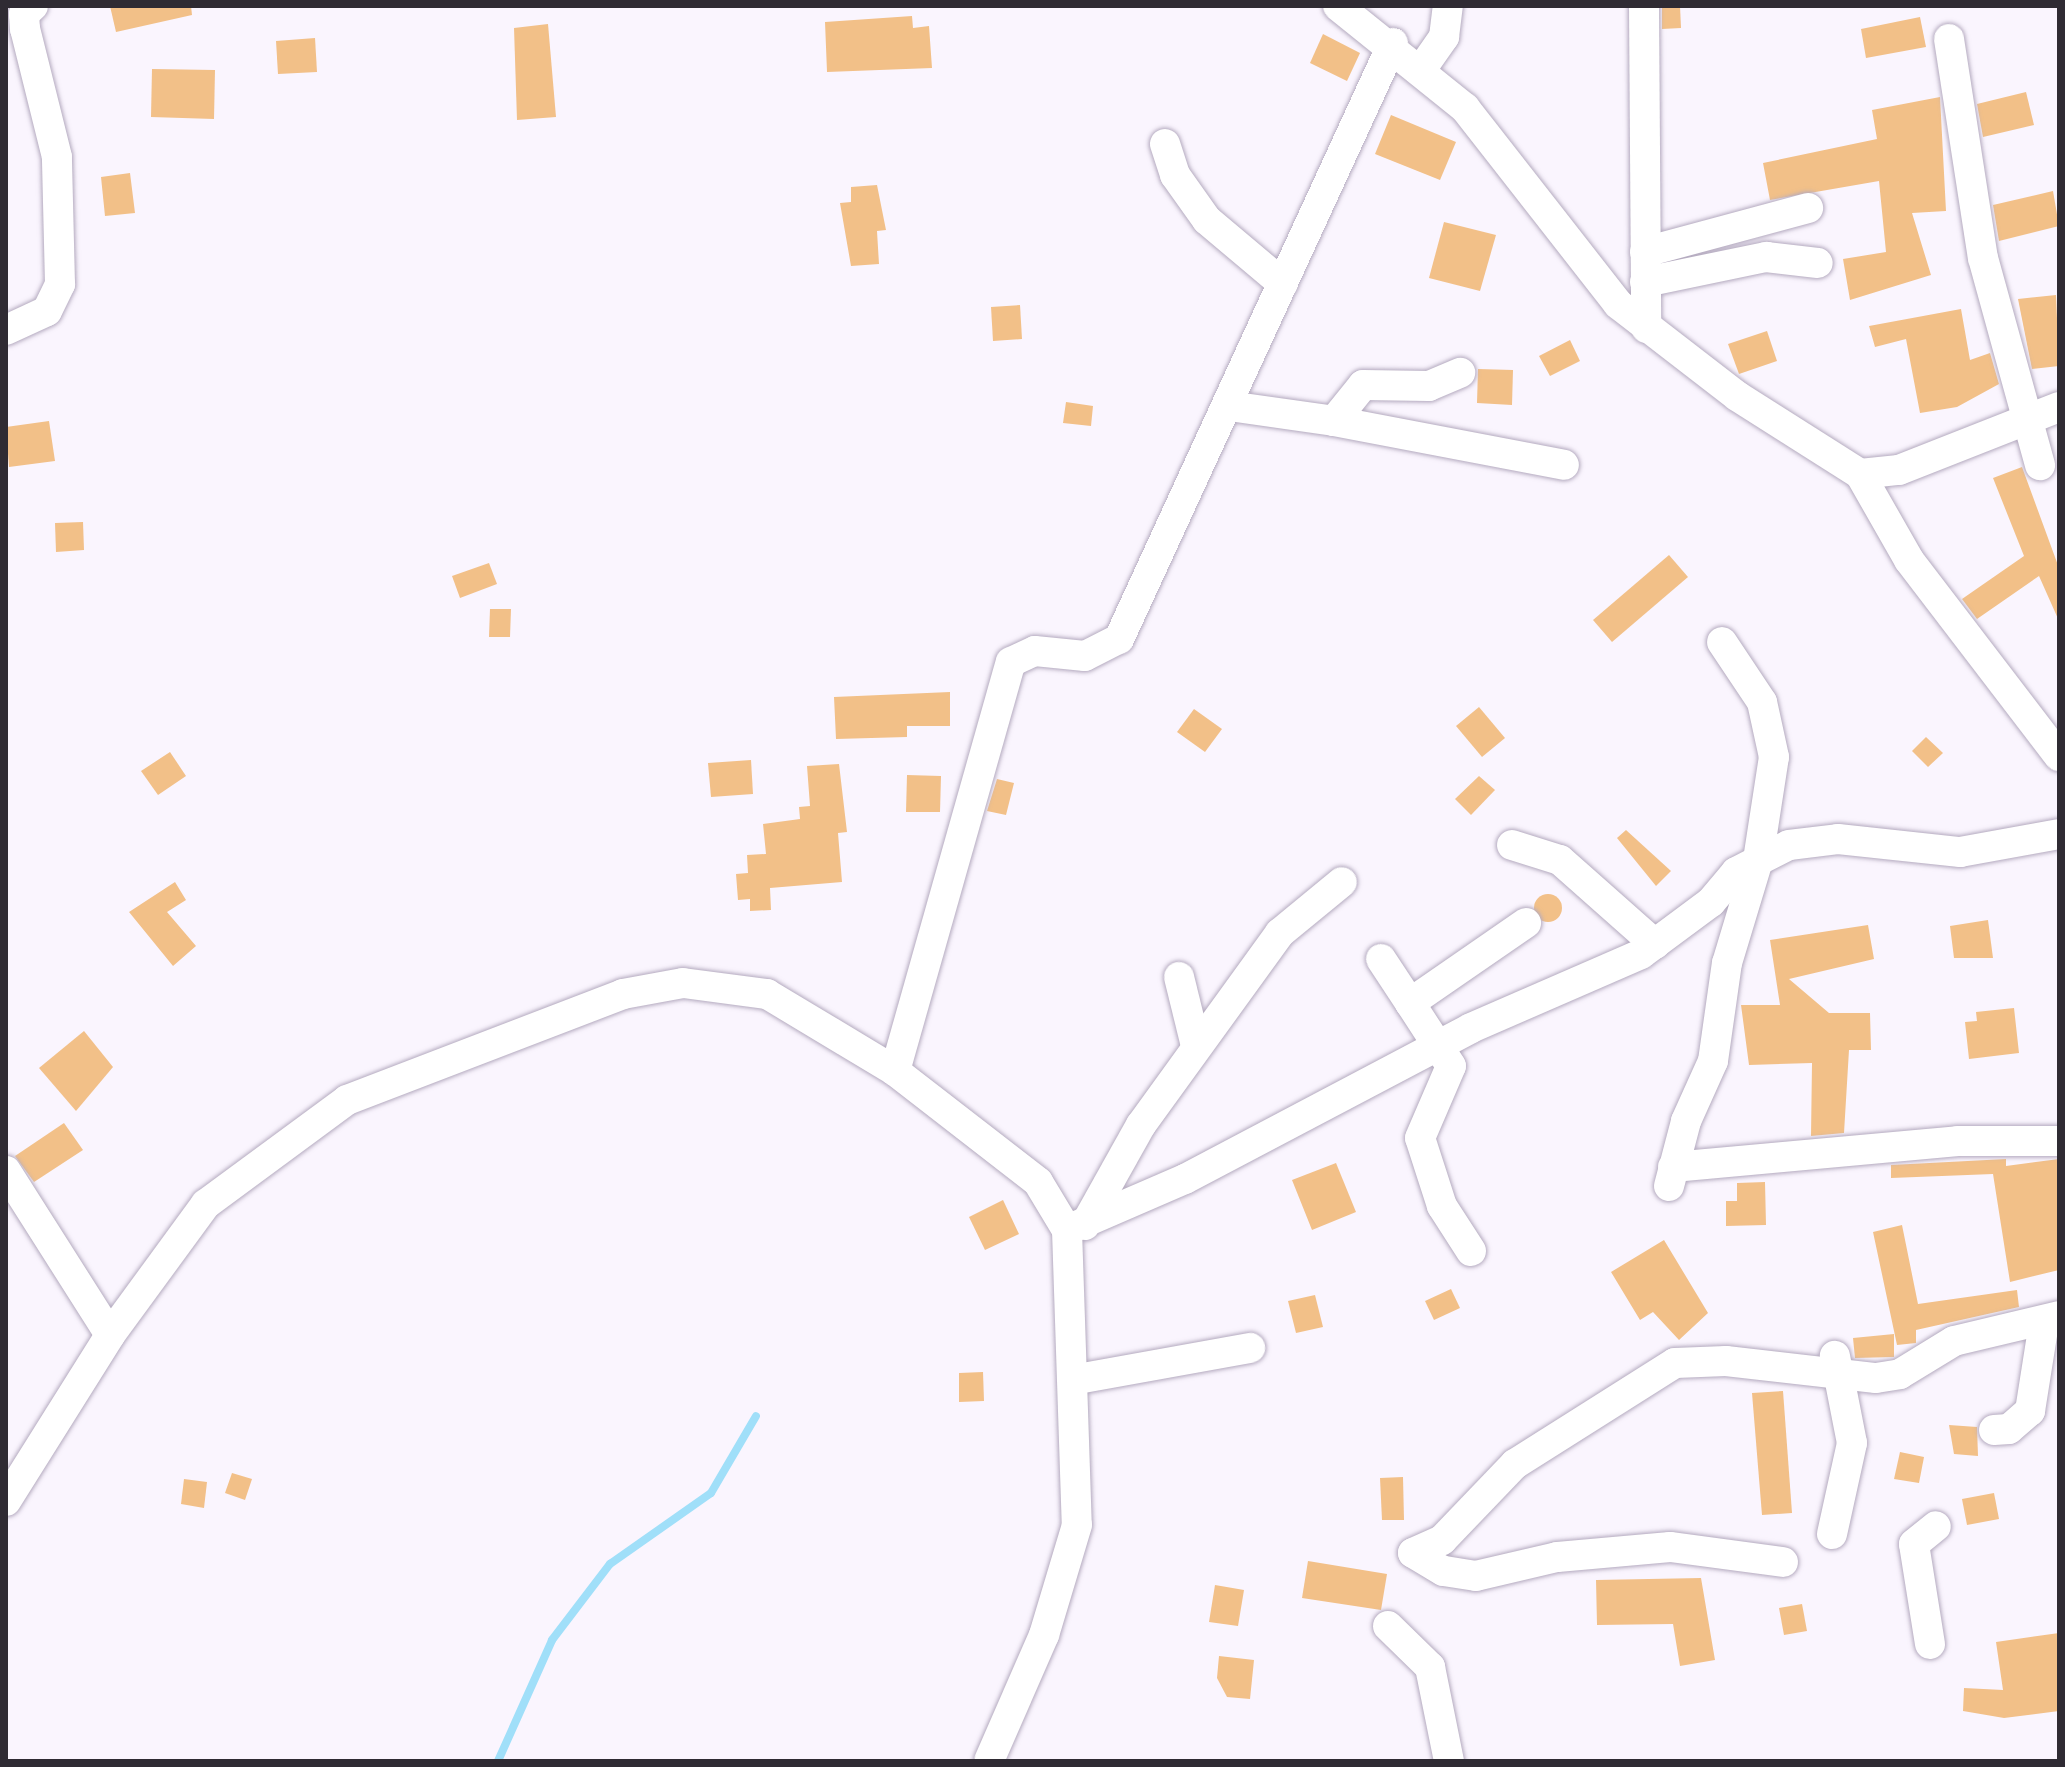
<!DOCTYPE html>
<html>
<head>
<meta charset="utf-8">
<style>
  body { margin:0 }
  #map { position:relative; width:2065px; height:1767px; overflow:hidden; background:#faf5fe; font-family:Barlow,sans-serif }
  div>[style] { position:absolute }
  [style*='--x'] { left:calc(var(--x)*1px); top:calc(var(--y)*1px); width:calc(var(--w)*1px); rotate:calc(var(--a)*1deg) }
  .stream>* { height:8px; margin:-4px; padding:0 4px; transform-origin:4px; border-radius:4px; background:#a0dff9 }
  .building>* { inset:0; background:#f2c088 }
  .round { border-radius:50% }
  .roads { filter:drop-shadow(0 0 2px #b4aabf) drop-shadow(0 0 2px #b4aabf) }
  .minor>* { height:30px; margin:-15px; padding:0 15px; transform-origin:15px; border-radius:15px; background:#fff }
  span { translate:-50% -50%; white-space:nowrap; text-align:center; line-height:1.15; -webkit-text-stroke:6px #fff; paint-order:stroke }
  .frame { position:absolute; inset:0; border:8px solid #2f2b33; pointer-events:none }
</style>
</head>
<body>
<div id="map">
  <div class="stream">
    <div style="--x:498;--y:1761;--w:133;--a:-65.9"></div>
    <div style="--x:552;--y:1640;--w:96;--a:-52.7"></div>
    <div style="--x:610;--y:1564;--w:123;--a:-35.1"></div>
    <div style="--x:711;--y:1493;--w:89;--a:-59.7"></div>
  </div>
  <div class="building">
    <div style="clip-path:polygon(110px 6px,191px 6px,192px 15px,116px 32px)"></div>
    <div style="clip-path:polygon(1662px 6px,1680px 6px,1681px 28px,1662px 29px)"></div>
    <div style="clip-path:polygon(912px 16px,913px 28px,929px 26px,932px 68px,827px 72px,825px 22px)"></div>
    <div style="clip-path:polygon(1920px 17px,1926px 47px,1866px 58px,1861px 29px)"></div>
    <div style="clip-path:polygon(548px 24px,556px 117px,517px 120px,514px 28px)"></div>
    <div style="clip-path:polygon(1323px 34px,1360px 53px,1347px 81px,1310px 63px)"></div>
    <div style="clip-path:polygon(315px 38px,317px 72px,278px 74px,276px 41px)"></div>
    <div style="clip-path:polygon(152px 69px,215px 70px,214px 119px,151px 117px)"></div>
    <div style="clip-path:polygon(2026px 92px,2034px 125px,1983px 137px,1977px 104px)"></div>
    <div style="clip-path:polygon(1940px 97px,1946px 211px,1912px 213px,1931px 275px,1850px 300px,1843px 259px,1886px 252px,1879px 181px,1770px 200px,1763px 163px,1877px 139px,1872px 110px)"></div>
    <div style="clip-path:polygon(1391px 115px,1456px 142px,1440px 180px,1375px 154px)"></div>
    <div style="clip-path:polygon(130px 173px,135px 213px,105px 216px,101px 177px)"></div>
    <div style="clip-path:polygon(877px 185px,886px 230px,877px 231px,879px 264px,851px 266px,840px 203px,851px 202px,851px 187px)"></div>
    <div style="clip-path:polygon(2053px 191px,2059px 226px,1999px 241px,1993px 205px)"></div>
    <div style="clip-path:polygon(1444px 222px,1496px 235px,1480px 291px,1429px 278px)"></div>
    <div style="clip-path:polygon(2056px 295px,2059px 366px,2032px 369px,2018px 299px)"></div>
    <div style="clip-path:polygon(1020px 305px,1022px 339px,993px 341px,991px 307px)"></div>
    <div style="clip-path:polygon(1961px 309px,1970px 360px,1990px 353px,1999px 384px,1957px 407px,1920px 413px,1906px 339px,1875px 347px,1869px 326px)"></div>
    <div style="clip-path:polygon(1767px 331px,1777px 361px,1739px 374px,1728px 344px)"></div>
    <div style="clip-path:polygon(1570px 340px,1580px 361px,1550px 376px,1539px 356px)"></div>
    <div style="clip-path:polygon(1478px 369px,1513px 370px,1512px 405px,1477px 403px)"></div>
    <div style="clip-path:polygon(1066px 402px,1093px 406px,1091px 426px,1063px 423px)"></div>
    <div style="clip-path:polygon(49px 421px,55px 461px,9px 467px,6px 427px)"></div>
    <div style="clip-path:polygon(2022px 467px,2059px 568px,2059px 621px,2039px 576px,1977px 619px,1962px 599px,2024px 556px,1993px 478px)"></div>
    <div style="clip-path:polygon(83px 522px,84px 550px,56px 552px,55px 523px)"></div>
    <div style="clip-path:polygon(1669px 555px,1688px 577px,1612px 642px,1593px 620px)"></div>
    <div style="clip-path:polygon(489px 563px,497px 584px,460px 598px,452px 576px)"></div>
    <div style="clip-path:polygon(490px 609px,511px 609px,510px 637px,489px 637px)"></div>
    <div style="clip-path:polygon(950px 692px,950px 726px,907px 726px,907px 737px,836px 739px,834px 697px)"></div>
    <div style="clip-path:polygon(1479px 707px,1505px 738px,1482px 757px,1456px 726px)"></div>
    <div style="clip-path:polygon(1194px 709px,1222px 729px,1205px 752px,1177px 732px)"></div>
    <div style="clip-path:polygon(1926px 737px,1943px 753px,1928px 767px,1912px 751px)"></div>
    <div style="clip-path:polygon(170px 752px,186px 776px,158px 795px,141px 771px)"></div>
    <div style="clip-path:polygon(751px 760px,753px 794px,711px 797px,708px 763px)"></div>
    <div style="clip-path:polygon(839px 764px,847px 832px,838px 833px,842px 882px,770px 888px,771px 910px,750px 911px,750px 899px,738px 900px,736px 874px,748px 873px,747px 855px,766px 854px,763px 824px,800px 819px,799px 807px,810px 806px,807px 766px)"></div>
    <div style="clip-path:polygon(907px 775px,941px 776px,940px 812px,906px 812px)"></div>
    <div style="clip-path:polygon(1479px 776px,1495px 790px,1471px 815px,1455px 799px)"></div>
    <div style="clip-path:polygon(997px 779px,1014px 783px,1006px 815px,987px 811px)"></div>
    <div style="clip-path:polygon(1626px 830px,1671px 871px,1656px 886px,1617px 838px)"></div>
    <div style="clip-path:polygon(175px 882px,186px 900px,167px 912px,196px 946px,173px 966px,129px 912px)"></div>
    <div class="round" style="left:1534px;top:894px;width:28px;height:28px"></div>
    <div style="clip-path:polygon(1988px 920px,1993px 958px,1954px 958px,1950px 926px)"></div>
    <div style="clip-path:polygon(1868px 925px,1874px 959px,1789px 979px,1829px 1013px,1870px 1013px,1871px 1050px,1849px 1050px,1844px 1133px,1811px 1136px,1812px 1063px,1749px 1065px,1741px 1005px,1780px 1005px,1770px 940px)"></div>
    <div style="clip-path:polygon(2014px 1008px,2019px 1053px,1969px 1059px,1965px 1022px,1977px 1021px,1976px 1012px)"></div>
    <div style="clip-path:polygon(84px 1031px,113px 1067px,76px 1111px,39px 1068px)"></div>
    <div style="clip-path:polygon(64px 1123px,83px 1150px,34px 1182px,15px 1156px)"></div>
    <div style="clip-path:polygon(2006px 1159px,2006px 1166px,2059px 1159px,2059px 1270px,2010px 1282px,1993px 1174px,1891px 1178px,1891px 1165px)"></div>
    <div style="clip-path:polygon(1336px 1163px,1356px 1212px,1312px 1230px,1292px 1180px)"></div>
    <div style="clip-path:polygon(1765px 1182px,1766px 1225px,1726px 1226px,1726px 1201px,1737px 1201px,1737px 1183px)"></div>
    <div style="clip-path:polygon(1003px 1200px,1019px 1234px,985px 1250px,969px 1217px)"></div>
    <div style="clip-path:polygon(1902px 1225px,1918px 1304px,2017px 1290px,2019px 1307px,1916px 1330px,1916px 1343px,1897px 1345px,1873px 1232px)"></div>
    <div style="clip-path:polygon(1664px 1240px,1708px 1313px,1679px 1340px,1653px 1312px,1640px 1320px,1611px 1272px)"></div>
    <div style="clip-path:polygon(1451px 1289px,1460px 1308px,1434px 1320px,1425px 1301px)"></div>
    <div style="clip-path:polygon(1315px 1295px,1323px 1327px,1296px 1333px,1288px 1301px)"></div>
    <div style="clip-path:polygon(1894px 1334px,1894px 1357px,1855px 1358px,1853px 1338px)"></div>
    <div style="clip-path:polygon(983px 1372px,984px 1401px,959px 1402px,959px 1373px)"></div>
    <div style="clip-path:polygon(1783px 1391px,1792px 1513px,1762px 1515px,1752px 1393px)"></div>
    <div style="clip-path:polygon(1949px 1425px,1977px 1427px,1978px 1456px,1954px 1454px)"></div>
    <div style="clip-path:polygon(1900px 1452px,1924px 1457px,1919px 1483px,1894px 1479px)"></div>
    <div style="clip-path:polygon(232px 1473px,252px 1479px,245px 1500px,225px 1493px)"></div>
    <div style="clip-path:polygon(1403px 1477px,1404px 1520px,1382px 1520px,1380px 1478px)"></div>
    <div style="clip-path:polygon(184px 1479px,207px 1482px,204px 1508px,181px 1504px)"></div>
    <div style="clip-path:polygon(1994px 1493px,1999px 1519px,1967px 1525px,1962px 1499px)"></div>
    <div style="clip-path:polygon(1308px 1561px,1387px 1574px,1381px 1610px,1302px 1598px)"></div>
    <div style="clip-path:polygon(1701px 1578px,1715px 1660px,1680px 1666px,1673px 1624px,1597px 1625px,1596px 1580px)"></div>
    <div style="clip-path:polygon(1215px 1585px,1244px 1590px,1238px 1626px,1209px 1622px)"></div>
    <div style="clip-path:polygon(1802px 1604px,1807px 1631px,1784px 1635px,1779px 1608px)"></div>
    <div style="clip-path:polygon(2059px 1633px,2059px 1711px,2004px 1718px,1963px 1711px,1964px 1688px,2003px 1690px,1996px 1642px)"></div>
    <div style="clip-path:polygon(1219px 1656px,1254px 1660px,1250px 1699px,1227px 1697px,1217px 1678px)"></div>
  </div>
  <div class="roads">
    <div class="minor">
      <div style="--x:1338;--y:6;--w:163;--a:38.8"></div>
      <div style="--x:1465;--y:108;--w:249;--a:52"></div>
      <div style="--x:1618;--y:304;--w:150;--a:37.7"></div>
      <div style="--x:1737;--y:396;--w:146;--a:32.4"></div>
      <div style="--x:1860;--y:474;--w:99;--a:60.3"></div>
      <div style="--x:1909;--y:560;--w:247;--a:52.6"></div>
      <div style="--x:1644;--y:6;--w:322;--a:89.6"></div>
      <div style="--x:1949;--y:39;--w:222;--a:81.2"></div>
      <div style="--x:1983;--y:258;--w:215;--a:74.6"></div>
      <div style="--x:1423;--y:67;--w:37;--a:-55"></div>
      <div style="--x:1444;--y:37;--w:31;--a:-83"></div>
      <div style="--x:1165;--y:144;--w:33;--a:72"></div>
      <div style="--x:1175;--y:175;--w:55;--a:54.6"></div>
      <div style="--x:1207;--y:220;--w:99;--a:40.1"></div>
      <div style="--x:1645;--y:252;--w:169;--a:-15.1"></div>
      <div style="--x:1645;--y:282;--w:124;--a:-11.7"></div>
      <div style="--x:1766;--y:257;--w:52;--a:6.6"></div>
      <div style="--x:6;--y:330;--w:45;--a:-24.9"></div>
      <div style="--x:47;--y:311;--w:30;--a:-64"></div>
      <div style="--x:60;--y:284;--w:127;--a:-91.4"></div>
      <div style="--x:57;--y:157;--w:132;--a:-104"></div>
      <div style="--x:25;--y:29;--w:15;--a:-94"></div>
      <div style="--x:24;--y:14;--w:12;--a:-42"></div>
      <div style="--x:1229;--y:406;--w:106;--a:8.1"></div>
      <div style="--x:1334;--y:421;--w:46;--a:-51.1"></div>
      <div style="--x:1363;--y:385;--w:66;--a:0.9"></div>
      <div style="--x:1429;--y:386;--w:34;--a:-23"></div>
      <div style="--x:1334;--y:421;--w:234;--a:10.8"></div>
      <div style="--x:1860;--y:474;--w:39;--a:-6"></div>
      <div style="--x:1899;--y:470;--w:172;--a:-21.5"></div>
      <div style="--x:1512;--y:845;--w:50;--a:17.4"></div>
      <div style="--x:1560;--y:860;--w:127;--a:41.5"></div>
      <div style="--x:1381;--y:959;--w:53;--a:56.6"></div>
      <div style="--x:1179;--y:977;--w:71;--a:76.2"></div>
      <div style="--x:895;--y:1071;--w:425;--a:-74.2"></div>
      <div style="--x:1011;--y:662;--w:26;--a:-25"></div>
      <div style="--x:1035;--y:651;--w:50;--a:5.7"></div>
      <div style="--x:1085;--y:656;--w:38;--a:-27"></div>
      <div style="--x:1119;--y:639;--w:656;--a:-65.31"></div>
      <div style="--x:1673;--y:1167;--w:286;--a:-5.2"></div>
      <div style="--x:1958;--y:1141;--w:101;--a:0"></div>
      <div style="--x:6;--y:1171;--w:194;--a:57.6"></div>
      <div style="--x:1669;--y:1186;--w:67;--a:-75.3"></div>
      <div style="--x:1686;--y:1121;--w:66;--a:-65.8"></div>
      <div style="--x:1713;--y:1061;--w:99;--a:-81.9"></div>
      <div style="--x:1727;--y:963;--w:108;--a:-73.2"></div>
      <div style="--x:1758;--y:860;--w:104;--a:-81.2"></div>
      <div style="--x:1774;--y:757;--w:56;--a:-102.3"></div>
      <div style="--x:1762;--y:702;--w:72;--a:-123.7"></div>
      <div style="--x:1085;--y:1225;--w:115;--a:-60.8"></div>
      <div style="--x:1141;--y:1125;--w:237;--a:-54.1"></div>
      <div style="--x:1280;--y:933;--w:80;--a:-39.4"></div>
      <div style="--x:1067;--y:1230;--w:129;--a:-23.4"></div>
      <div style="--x:1185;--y:1179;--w:323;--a:-27.8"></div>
      <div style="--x:1471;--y:1028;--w:185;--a:-23.5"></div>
      <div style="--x:1641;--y:954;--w:87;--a:-36.6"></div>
      <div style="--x:1711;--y:902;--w:39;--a:-50"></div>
      <div style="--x:1736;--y:872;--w:59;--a:-27"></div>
      <div style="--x:1789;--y:845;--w:49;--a:-7"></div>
      <div style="--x:1838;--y:839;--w:123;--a:6.1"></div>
      <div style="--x:1960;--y:852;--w:101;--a:-10.3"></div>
      <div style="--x:1471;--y:1251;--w:54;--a:-122.8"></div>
      <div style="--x:1442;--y:1206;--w:71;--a:-107.9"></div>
      <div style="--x:1420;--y:1138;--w:78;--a:-66.7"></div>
      <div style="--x:1451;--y:1066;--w:75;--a:-123.1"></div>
      <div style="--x:1410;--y:1003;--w:141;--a:-34.6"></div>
      <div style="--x:1077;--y:1379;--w:176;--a:-10.2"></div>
      <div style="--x:1994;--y:1430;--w:15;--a:-4"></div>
      <div style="--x:2009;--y:1429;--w:28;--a:-41"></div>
      <div style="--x:2030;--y:1411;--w:89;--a:-81"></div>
      <div style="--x:6;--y:1501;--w:196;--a:-57.9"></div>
      <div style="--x:110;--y:1335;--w:162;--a:-53.8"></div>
      <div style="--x:206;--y:1204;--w:175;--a:-36.4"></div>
      <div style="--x:347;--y:1100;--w:296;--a:-21"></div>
      <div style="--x:623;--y:994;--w:61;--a:-10.4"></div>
      <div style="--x:683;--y:983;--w:85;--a:7.5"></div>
      <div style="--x:767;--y:994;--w:149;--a:31"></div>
      <div style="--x:895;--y:1071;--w:181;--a:37.8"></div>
      <div style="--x:1038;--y:1182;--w:56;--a:58.9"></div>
      <div style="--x:1067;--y:1230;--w:295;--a:88.1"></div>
      <div style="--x:1077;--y:1525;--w:115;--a:106.7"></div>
      <div style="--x:1044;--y:1635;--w:137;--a:113.6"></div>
      <div style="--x:1832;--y:1534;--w:93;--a:-77.6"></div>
      <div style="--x:1852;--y:1443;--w:89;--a:-101.1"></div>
      <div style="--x:1783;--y:1562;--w:114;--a:-172.4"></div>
      <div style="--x:1670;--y:1547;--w:113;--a:174.9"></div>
      <div style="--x:1557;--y:1557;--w:83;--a:166.8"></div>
      <div style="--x:1476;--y:1576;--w:33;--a:-171"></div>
      <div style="--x:1443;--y:1571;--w:35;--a:-149"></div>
      <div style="--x:1413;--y:1553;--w:32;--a:-24"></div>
      <div style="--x:1442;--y:1540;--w:105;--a:-46.2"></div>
      <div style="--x:1515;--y:1464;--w:189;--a:-32.3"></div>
      <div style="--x:1675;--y:1363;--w:51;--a:-2.2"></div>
      <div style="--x:1726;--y:1361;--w:151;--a:6.5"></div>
      <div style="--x:1876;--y:1378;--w:24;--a:-9"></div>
      <div style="--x:1900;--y:1374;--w:63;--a:-31.4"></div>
      <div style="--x:1954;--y:1341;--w:108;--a:-13.4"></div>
      <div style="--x:1388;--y:1626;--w:59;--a:44.3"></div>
      <div style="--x:1430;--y:1667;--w:96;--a:78.6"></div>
      <div style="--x:1930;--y:1644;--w:101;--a:-99.1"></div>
      <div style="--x:1914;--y:1544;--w:28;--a:-39"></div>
    </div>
  </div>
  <div class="frame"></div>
</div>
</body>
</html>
